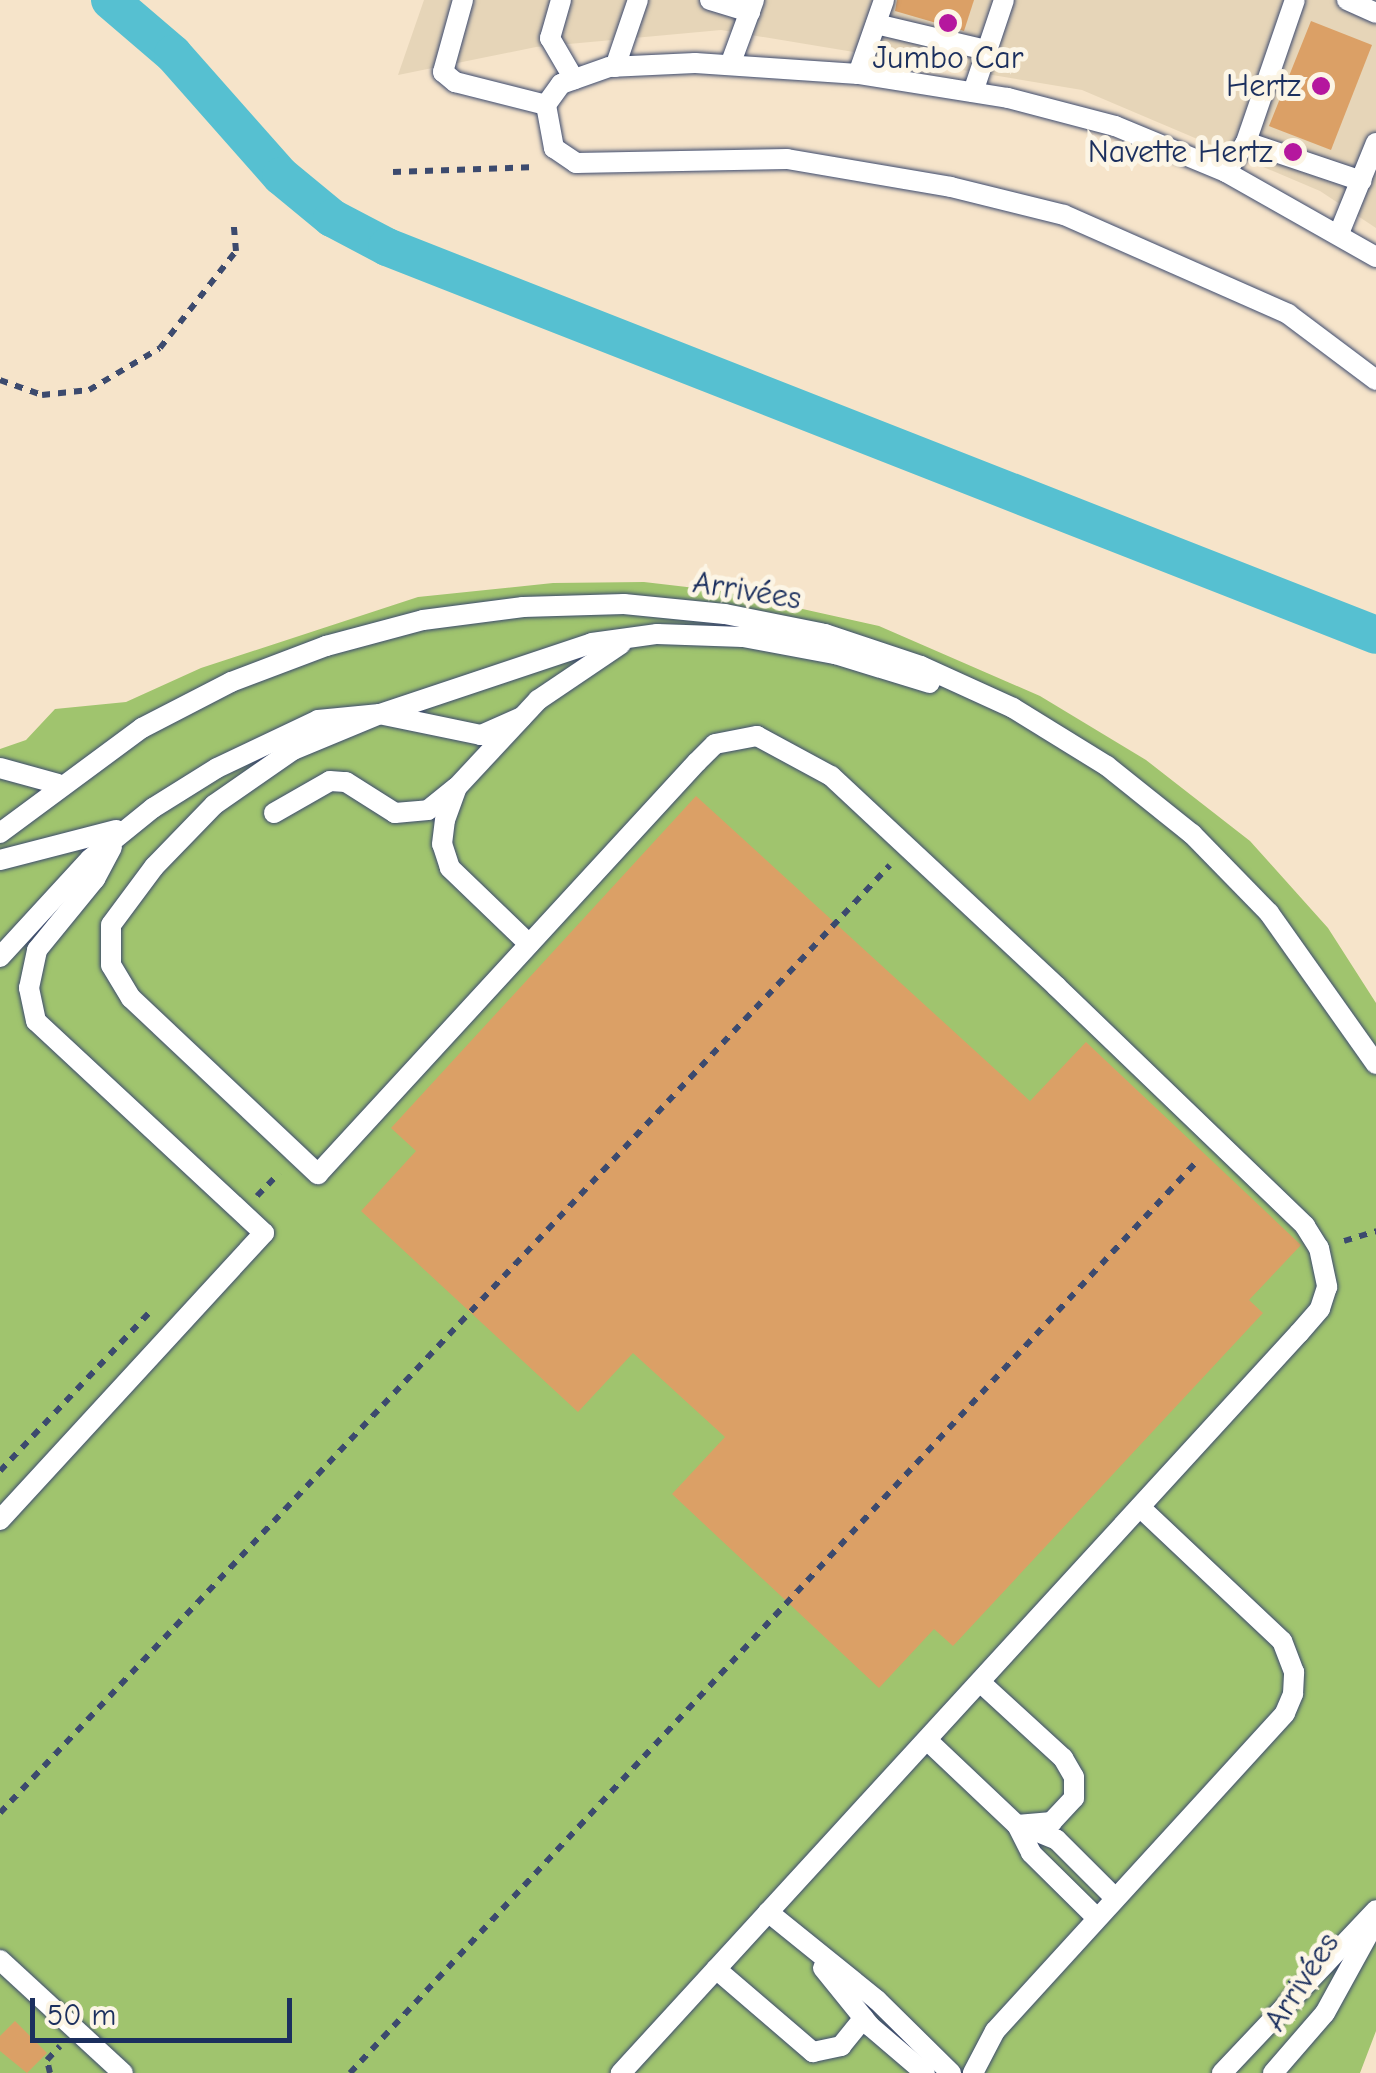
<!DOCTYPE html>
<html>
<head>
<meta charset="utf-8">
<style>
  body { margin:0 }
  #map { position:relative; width:1376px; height:2073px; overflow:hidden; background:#f6e4ca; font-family:"Comic Neue",sans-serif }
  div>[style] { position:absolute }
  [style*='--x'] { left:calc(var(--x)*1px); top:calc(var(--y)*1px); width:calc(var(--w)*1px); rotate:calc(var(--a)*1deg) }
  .built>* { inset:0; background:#e6d5b8 }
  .green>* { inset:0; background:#a0c46e }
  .stream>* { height:10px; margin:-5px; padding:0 5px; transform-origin:5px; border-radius:5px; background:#56c0d1 }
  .canal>* { height:38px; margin:-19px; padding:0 19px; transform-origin:19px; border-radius:19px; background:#56c0d1 }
  .building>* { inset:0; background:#dba066 }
  .path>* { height:6px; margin-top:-3px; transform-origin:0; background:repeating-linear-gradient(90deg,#3c4a6e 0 8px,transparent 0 16px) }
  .roads { filter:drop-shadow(0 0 2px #3c4a6e) drop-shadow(0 0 2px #3c4a6e) }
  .service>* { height:20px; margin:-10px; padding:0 10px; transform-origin:10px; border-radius:10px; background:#fff }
  .dots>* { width:28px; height:28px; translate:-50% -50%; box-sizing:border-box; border:5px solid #fcf5e5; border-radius:50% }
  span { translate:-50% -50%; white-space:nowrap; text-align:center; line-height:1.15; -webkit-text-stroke:10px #fcf5e5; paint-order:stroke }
  .poi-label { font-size:32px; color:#1b2f5e }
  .right { translate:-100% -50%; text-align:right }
  .street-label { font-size:32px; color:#1b2f5e }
  .scale { position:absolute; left:30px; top:1998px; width:262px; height:45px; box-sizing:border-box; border:5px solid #1b2f5e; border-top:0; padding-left:12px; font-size:30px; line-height:35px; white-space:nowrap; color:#1b2f5e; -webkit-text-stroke:8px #fcf5e5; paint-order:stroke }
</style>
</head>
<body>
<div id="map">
  <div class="built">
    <div style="clip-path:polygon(424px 0,1376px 0,1376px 228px,1320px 191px,1082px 90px,721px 30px,536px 47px,398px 75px)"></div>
  </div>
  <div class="green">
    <div style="clip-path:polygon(644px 582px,721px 591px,879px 626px,1040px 696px,1146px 760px,1250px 841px,1328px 928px,1376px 1003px,1376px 2031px,1360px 2073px,0 2073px,0 749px,26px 740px,55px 709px,126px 702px,201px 668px,418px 597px,553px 583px)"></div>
  </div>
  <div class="stream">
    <div style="--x:124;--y:13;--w:16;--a:-55"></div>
  </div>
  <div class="canal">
    <div style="--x:110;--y:0;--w:83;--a:40.6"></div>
    <div style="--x:173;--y:54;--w:163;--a:48.5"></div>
    <div style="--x:281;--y:176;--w:66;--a:39.5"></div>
    <div style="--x:332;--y:218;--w:62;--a:27.8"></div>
    <div style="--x:387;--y:247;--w:1062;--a:21.42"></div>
  </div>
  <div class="building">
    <div style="clip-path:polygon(897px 0,974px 0,964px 31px,895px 11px)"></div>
    <div style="clip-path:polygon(1311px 21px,1372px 45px,1331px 150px,1269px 126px)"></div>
    <div style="clip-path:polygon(696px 796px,1030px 1101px,1086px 1042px,1301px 1245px,1249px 1300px,1263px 1313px,953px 1646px,934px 1629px,879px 1688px,672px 1494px,725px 1437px,633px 1353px,578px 1412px,361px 1211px,416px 1151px,391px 1128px)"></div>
    <div style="clip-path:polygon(15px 2021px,47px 2053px,27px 2073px,0 2051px,0 2036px)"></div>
  </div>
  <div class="path">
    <div style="--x:393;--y:172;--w:144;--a:-2"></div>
    <div style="--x:0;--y:380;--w:45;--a:19.7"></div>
    <div style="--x:42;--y:395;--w:47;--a:-6.1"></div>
    <div style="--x:89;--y:390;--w:82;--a:-30.6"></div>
    <div style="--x:160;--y:348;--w:123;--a:-51.9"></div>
    <div style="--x:236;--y:251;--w:25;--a:-95"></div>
    <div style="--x:257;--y:1196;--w:32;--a:-46"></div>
    <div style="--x:1344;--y:1241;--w:34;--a:-17"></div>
    <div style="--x:0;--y:1471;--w:219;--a:-46.7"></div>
    <div style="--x:0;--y:1813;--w:1300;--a:-46.81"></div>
    <div style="--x:50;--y:2073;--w:13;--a:-103"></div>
    <div style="--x:47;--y:2060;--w:19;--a:-47"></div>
    <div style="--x:350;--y:2073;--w:1246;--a:-47.11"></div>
  </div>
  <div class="roads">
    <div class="service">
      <div style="--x:463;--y:0;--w:75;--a:105.5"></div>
      <div style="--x:443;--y:72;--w:16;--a:40"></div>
      <div style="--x:455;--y:82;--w:94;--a:14.2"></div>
      <div style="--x:561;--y:0;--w:40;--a:106"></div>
      <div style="--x:550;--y:38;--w:48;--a:59.7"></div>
      <div style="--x:710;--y:0;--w:42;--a:16.7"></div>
      <div style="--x:1347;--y:0;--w:32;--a:24"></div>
      <div style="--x:876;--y:24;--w:113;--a:13.3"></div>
      <div style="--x:730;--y:65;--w:69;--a:-69.7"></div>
      <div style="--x:615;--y:67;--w:71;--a:-71.1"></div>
      <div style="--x:858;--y:74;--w:78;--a:-70.6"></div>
      <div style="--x:973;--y:92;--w:97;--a:-71.4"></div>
      <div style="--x:1246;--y:142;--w:122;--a:18.6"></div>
      <div style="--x:1226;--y:172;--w:36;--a:-56"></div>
      <div style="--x:1246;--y:142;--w:150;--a:-71"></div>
      <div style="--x:1340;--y:231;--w:95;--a:-67.8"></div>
      <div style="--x:1376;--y:257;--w:172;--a:-150.5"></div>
      <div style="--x:1226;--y:172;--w:120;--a:-157.5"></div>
      <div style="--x:1115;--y:126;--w:111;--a:-165.3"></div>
      <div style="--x:1008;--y:98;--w:152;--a:-170.9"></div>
      <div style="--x:858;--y:74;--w:163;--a:-176.1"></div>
      <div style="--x:695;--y:63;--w:86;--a:177.3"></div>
      <div style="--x:609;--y:67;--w:51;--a:160.5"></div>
      <div style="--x:561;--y:84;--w:26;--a:126"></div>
      <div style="--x:546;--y:105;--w:44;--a:79.5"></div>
      <div style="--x:554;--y:148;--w:27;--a:34"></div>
      <div style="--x:576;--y:163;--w:211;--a:-1.1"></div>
      <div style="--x:787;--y:159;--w:166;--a:9.7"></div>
      <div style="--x:951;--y:187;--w:116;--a:13.9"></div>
      <div style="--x:1064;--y:215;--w:245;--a:23.8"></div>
      <div style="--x:1288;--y:314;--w:110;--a:36.9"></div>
      <div style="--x:522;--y:717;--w:45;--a:156.3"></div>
      <div style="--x:481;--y:735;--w:103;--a:-168.3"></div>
      <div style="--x:380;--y:714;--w:94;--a:157.5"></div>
      <div style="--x:293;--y:750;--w:96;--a:145.2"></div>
      <div style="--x:214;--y:805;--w:86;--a:134.1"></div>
      <div style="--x:154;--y:867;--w:72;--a:126.6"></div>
      <div style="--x:111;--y:925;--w:40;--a:90"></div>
      <div style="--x:111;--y:965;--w:39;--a:59"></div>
      <div style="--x:131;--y:998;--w:257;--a:43.3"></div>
      <div style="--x:318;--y:1174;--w:560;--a:-47.39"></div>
      <div style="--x:697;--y:762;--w:25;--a:-45"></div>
      <div style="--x:715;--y:744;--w:43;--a:-10.8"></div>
      <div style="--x:757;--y:736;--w:84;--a:28.4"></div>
      <div style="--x:831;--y:776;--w:308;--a:43"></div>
      <div style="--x:1056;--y:986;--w:346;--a:43.9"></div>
      <div style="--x:1305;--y:1226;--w:26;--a:58"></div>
      <div style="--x:1319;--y:1248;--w:40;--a:78"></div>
      <div style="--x:1327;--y:1287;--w:23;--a:108"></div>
      <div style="--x:1320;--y:1309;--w:32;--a:131"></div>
      <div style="--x:1299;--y:1333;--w:1004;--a:132.5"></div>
      <div style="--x:0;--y:768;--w:60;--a:15.4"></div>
      <div style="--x:274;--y:813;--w:64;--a:-29.7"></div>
      <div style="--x:330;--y:781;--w:16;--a:4"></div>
      <div style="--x:346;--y:782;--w:58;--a:32.3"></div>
      <div style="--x:395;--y:813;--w:33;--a:-5"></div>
      <div style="--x:428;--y:810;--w:35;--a:-39"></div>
      <div style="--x:0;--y:833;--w:177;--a:-36.5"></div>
      <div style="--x:142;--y:728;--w:100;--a:-27.3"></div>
      <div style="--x:231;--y:682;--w:102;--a:-20.8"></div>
      <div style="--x:326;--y:646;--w:100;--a:-15"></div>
      <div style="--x:423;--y:620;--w:101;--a:-7.4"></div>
      <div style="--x:523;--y:607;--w:101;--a:-1.7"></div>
      <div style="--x:624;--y:604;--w:101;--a:5.7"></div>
      <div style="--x:725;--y:614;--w:102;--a:11.3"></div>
      <div style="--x:825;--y:634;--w:101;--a:18.4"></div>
      <div style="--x:921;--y:666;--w:101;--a:24.5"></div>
      <div style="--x:1013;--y:708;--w:110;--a:31.7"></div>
      <div style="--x:1107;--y:766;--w:109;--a:38.7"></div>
      <div style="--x:1192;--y:834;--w:110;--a:45.7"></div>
      <div style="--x:1269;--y:913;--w:185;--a:54.7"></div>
      <div style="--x:0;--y:860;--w:120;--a:-14.5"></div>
      <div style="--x:529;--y:944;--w:110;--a:-136.1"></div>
      <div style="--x:450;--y:868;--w:25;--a:-108"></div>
      <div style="--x:442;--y:844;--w:24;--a:-83"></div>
      <div style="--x:445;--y:820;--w:35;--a:-70"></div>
      <div style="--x:457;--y:787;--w:119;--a:-47"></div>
      <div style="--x:538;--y:700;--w:100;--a:-34"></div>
      <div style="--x:0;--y:957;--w:133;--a:-47.4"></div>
      <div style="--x:90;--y:859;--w:81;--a:-39"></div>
      <div style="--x:153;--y:808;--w:75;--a:-32"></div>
      <div style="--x:217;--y:768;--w:112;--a:-25.4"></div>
      <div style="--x:318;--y:720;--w:62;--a:-5.5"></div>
      <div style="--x:380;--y:714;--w:224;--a:-18.5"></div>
      <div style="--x:592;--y:643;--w:66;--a:-7.9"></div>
      <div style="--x:657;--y:634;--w:86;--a:2"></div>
      <div style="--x:743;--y:637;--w:94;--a:10.5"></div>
      <div style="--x:835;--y:654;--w:99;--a:17"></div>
      <div style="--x:0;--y:1520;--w:390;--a:-47.4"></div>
      <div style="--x:264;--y:1233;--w:311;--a:-137.1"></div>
      <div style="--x:36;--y:1021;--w:34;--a:-102"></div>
      <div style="--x:29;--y:988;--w:39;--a:-78"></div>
      <div style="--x:37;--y:950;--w:92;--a:-50.8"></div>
      <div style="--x:95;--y:879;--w:36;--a:-62"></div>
      <div style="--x:980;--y:1682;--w:113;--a:42.5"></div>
      <div style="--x:1063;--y:1758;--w:22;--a:60"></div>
      <div style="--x:1074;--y:1777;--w:21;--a:90"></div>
      <div style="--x:1074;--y:1798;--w:33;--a:133"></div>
      <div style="--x:1052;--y:1822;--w:35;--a:175"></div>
      <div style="--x:927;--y:1740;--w:124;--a:43.4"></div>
      <div style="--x:1017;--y:1825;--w:31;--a:63"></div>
      <div style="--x:1031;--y:1853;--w:91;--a:44.6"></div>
      <div style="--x:1028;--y:1828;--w:31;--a:22"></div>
      <div style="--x:1057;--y:1840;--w:81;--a:45"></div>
      <div style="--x:768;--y:1912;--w:140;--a:38.9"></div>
      <div style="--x:877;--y:2000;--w:104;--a:44.6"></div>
      <div style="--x:0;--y:1960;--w:167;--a:42.6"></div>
      <div style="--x:823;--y:1968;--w:75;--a:51"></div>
      <div style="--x:870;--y:2026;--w:72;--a:40.5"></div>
      <div style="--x:716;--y:1969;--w:128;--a:40.6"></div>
      <div style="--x:813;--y:2052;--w:29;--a:-12"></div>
      <div style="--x:841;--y:2046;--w:36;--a:-51"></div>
      <div style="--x:973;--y:2073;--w:47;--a:-62.4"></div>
      <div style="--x:995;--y:2031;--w:430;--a:-47.6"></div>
      <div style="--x:1285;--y:1713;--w:21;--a:-67"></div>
      <div style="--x:1293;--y:1694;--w:22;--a:-87"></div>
      <div style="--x:1294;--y:1672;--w:33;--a:-111"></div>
      <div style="--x:1282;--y:1641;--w:195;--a:-136.7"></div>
      <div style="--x:1222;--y:2073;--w:224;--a:-46.6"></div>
      <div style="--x:1273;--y:2073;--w:79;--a:-49.1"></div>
      <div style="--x:1325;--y:2013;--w:104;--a:-61.2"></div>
    </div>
  </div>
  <div class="dots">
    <div style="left:948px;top:23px;background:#b5179e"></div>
    <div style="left:1321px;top:86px;background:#b5179e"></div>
    <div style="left:1293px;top:152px;background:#b5179e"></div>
  </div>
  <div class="poi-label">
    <span style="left:948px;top:58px">Jumbo Car</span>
    <span class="right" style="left:1301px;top:86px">Hertz</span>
    <span class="right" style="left:1273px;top:152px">Navette Hertz</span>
  </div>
  <div class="street-label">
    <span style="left:747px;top:591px;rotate:9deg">Arrivées</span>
    <span style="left:1302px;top:1982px;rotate:-57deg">Arrivées</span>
  </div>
  <div class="scale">50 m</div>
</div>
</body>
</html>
